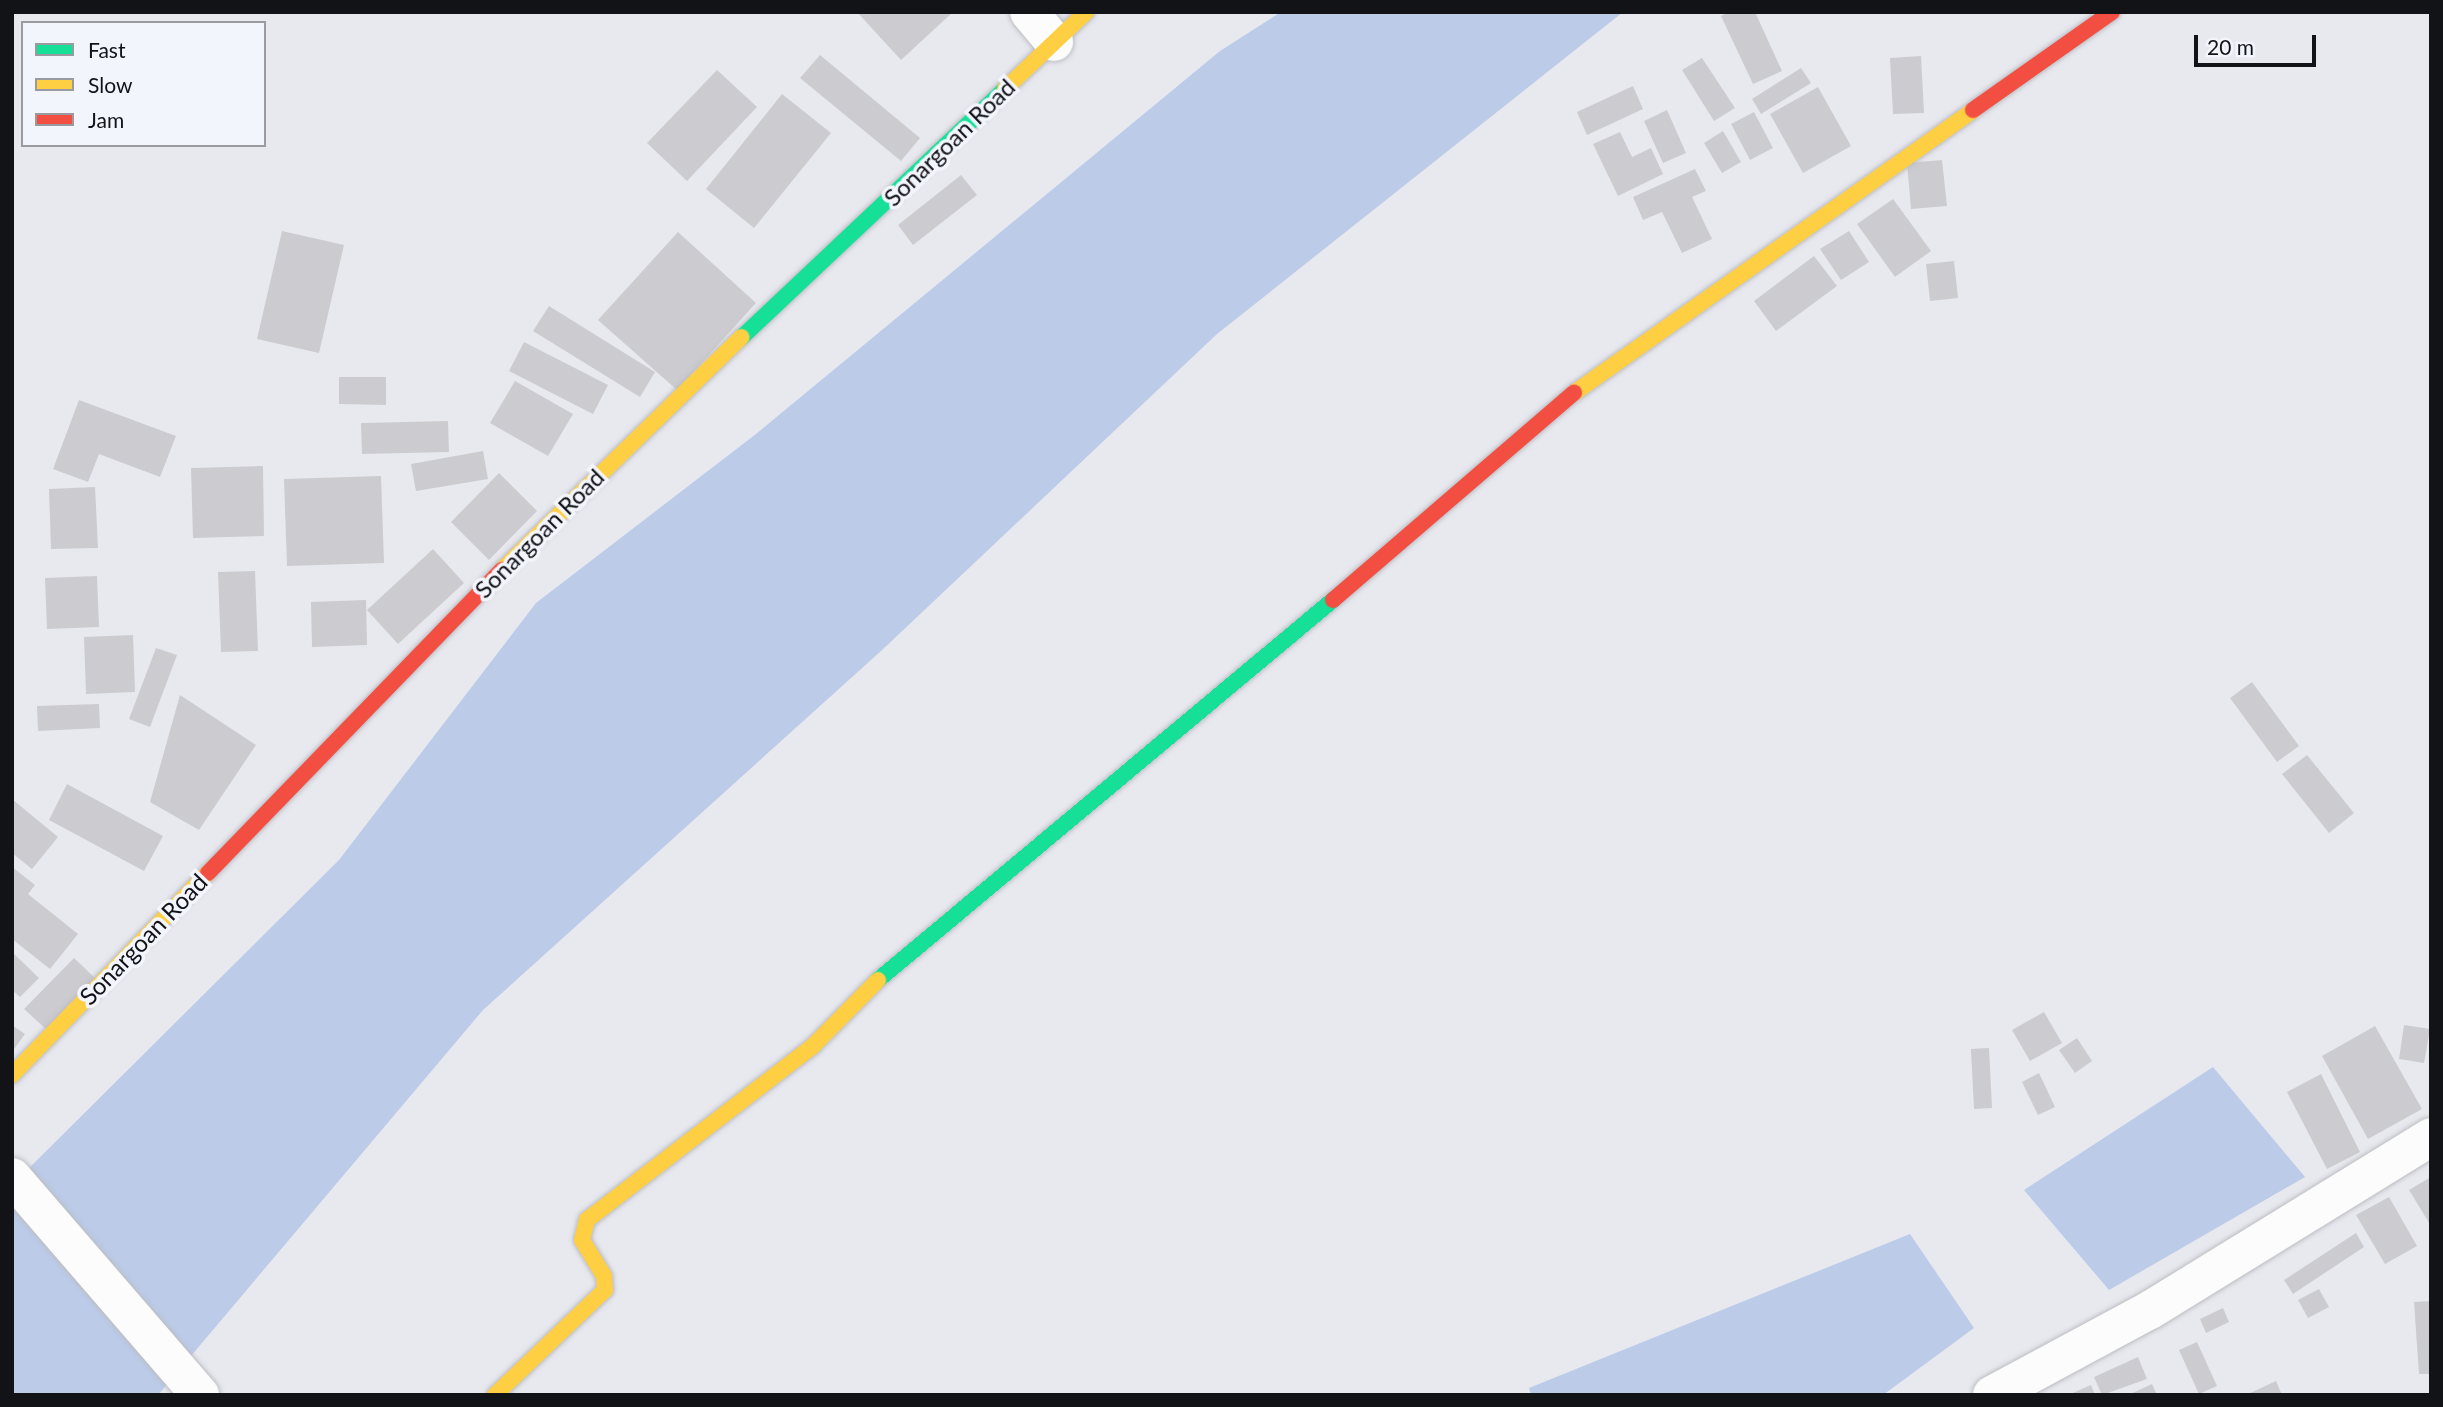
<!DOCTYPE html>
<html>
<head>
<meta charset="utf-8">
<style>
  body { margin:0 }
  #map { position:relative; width:2443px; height:1407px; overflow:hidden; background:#e8e9ef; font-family:Lato,sans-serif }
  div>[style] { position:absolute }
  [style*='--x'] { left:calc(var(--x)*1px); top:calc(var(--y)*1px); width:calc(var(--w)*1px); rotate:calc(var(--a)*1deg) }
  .water>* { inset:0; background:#bbcbe8 }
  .building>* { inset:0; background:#cccbcf }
  .roads { filter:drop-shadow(0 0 2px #bcbdc2) drop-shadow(0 0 2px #bcbdc2) }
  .street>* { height:38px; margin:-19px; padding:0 19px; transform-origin:19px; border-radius:19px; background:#fcfcfd }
  .fast>* { height:16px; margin:-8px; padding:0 8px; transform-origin:8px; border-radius:8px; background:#16e098 }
  .slow>* { height:16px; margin:-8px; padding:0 8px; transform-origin:8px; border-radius:8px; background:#ffcf43 }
  .jam>* { height:16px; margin:-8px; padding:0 8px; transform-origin:8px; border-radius:8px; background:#f24e42 }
  span { translate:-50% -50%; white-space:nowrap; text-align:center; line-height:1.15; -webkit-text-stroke:7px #f3f5fd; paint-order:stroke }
  .street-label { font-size:24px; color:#121317 }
  .frame { position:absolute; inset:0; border:14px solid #121317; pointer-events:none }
  .legend { position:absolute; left:21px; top:21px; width:245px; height:126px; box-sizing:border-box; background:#f3f5fd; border:2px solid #999ba1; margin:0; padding:9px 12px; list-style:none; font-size:21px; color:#121317 }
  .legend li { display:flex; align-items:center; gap:14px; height:35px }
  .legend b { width:35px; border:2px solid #999ba1 }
  .scale { position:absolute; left:2194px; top:35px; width:122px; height:32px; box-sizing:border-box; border:4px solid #121317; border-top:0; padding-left:9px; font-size:21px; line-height:24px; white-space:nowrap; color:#121317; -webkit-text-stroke:5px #f3f5fd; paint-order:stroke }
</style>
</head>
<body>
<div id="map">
  <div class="water">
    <div style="clip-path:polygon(1281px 12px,1623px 12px,1217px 334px,881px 651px,483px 1010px,158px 1395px,12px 1395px,12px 1185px,339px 860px,536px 603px,756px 434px,1220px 51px)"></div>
    <div style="clip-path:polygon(2213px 1067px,2305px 1177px,2109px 1290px,2024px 1190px)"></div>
    <div style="clip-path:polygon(1910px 1234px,1974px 1328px,1883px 1395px,1531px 1395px,1529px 1388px)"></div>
  </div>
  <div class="building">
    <div style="clip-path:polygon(857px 12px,953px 12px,901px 60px)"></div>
    <div style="clip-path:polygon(1729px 12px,1755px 12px,1782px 71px,1753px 84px,1721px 16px)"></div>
    <div style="clip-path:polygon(820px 55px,920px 138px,901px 161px,800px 78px)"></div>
    <div style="clip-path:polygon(1921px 56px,1924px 113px,1893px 114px,1890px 58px)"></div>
    <div style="clip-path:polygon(1702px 58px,1735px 108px,1714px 121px,1682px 70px)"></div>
    <div style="clip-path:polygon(1801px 68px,1811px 83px,1761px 114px,1752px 99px)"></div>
    <div style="clip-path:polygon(717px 70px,757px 107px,687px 181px,647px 143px)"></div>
    <div style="clip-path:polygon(1633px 86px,1643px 109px,1587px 135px,1577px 112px)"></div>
    <div style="clip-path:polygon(1818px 87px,1851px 146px,1803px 173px,1770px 114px)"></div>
    <div style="clip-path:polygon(782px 94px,831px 133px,754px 228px,706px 189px)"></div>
    <div style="clip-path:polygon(1667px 110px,1686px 153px,1663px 163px,1644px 121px)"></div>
    <div style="clip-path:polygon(1754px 112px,1773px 148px,1750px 160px,1731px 124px)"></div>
    <div style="clip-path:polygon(1723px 131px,1741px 162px,1722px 173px,1704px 143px)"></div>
    <div style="clip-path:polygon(1620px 132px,1632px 157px,1651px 148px,1663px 174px,1618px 196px,1593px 144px)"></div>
    <div style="clip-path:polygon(1942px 160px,1947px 206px,1911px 209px,1907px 163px)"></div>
    <div style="clip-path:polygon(1695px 169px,1706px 191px,1692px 197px,1712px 239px,1682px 253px,1662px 212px,1643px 220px,1633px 197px)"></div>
    <div style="clip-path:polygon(961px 175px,977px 195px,913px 245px,898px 225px)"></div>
    <div style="clip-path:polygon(1893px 199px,1931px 251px,1895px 277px,1857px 224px)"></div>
    <div style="clip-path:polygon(282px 231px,344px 245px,319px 353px,257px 339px)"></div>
    <div style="clip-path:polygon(1849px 231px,1869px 262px,1841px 280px,1820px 249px)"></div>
    <div style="clip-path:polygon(678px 232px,756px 303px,677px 390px,598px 320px)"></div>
    <div style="clip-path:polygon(1814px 256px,1837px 286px,1776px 331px,1754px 301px)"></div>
    <div style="clip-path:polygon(1954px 261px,1958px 298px,1930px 301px,1926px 264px)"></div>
    <div style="clip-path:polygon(549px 306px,655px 372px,640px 397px,533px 331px)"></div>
    <div style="clip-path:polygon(524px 342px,608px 385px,593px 414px,509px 371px)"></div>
    <div style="clip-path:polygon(339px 377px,386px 377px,386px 405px,339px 404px)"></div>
    <div style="clip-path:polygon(515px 381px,573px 414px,548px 456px,490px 423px)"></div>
    <div style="clip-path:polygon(79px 400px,176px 436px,160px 477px,99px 454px,88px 482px,53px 469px)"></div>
    <div style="clip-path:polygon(448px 421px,449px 452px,362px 454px,361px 423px)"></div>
    <div style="clip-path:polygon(483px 451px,488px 479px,416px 491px,411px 464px)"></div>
    <div style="clip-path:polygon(263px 466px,264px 536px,193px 538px,191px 468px)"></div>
    <div style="clip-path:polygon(499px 473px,537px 511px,489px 560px,451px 522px)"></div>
    <div style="clip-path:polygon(381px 476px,384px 563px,287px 566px,284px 479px)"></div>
    <div style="clip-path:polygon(95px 487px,98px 548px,51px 549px,49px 489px)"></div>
    <div style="clip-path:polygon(433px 549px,464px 583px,398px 644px,367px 610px)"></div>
    <div style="clip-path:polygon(255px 571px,258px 651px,221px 652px,218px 572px)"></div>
    <div style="clip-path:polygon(97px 576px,99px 627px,47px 629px,45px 578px)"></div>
    <div style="clip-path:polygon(366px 600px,367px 645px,312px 647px,311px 602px)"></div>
    <div style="clip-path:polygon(133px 635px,135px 692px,86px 694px,84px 637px)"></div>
    <div style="clip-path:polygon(156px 648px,177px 655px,150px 727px,129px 719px)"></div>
    <div style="clip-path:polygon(2252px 682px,2299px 746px,2277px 762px,2230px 698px)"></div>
    <div style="clip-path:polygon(180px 695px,256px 745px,199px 830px,150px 802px)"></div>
    <div style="clip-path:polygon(99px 704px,100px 728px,38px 731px,37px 706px)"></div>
    <div style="clip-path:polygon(2307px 755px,2354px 813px,2329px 833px,2282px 774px)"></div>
    <div style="clip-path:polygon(67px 784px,163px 836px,144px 871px,49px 820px)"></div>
    <div style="clip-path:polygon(12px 799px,58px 837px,32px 869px,12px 853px)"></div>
    <div style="clip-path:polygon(12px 867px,35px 885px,28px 894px,78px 934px,50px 969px,12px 939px)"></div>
    <div style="clip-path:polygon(12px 952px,39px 978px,20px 997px,12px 990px)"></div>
    <div style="clip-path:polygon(74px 958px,97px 980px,47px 1030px,24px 1009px)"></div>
    <div style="clip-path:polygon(2044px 1012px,2062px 1043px,2030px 1061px,2012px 1030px)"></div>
    <div style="clip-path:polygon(12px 1025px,25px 1034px,12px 1052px)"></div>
    <div style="clip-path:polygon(2404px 1025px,2430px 1029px,2424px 1063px,2399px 1059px)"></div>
    <div style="clip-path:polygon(2375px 1026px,2422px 1109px,2368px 1139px,2322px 1056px)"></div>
    <div style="clip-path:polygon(2077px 1038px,2092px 1061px,2075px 1073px,2059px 1050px)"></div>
    <div style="clip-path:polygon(1989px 1048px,1992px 1108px,1974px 1109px,1971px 1049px)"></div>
    <div style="clip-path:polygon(2039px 1073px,2055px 1107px,2038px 1115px,2022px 1082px)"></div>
    <div style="clip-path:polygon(2321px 1074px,2360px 1152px,2327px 1169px,2287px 1092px)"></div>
    <div style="clip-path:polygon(2431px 1177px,2431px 1226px,2409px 1190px)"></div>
    <div style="clip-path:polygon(2389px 1197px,2417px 1246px,2385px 1264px,2356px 1215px)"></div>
    <div style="clip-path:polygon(2356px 1233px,2364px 1247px,2293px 1294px,2284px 1280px)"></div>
    <div style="clip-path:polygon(2319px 1289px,2329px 1307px,2308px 1318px,2298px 1300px)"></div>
    <div style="clip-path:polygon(2431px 1301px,2431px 1374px,2419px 1374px,2414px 1302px)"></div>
    <div style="clip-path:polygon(2223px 1308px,2229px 1322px,2206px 1333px,2200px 1319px)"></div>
    <div style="clip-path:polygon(2197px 1342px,2217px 1386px,2199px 1394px,2179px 1350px)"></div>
    <div style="clip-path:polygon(2138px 1357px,2147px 1379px,2102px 1395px,2094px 1377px)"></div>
    <div style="clip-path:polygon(2276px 1381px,2282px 1395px,2246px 1395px)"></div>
    <div style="clip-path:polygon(2152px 1384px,2157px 1395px,2128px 1395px)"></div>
    <div style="clip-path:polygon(2091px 1385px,2095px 1395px,2068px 1395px)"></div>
  </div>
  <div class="roads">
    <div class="street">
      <div style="--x:1029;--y:12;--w:39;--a:50"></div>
      <div style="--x:12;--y:1177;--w:288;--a:49.2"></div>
      <div style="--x:1992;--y:1395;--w:179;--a:-28.3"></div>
      <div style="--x:2150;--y:1310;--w:330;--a:-31.6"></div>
    </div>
    <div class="fast">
      <div style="--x:742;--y:337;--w:361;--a:-43.3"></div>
      <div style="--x:878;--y:980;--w:593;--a:-39.87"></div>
    </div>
    <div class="slow">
      <div style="--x:1005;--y:89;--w:112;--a:-43.5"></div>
      <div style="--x:1574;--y:393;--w:489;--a:-35.3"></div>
      <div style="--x:502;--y:570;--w:334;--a:-44.2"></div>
      <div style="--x:12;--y:1075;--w:281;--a:-45.9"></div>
      <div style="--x:495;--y:1395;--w:152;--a:-43.7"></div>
      <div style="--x:605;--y:1290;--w:14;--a:-94"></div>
      <div style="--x:604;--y:1276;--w:42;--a:-121.4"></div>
      <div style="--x:582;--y:1240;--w:21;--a:-76"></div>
      <div style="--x:587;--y:1220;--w:284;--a:-37.6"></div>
      <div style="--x:812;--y:1047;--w:94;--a:-45.4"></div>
    </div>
    <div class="jam">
      <div style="--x:1973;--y:110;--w:170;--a:-35.2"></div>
      <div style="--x:1333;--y:600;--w:318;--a:-40.7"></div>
      <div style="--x:208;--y:873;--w:422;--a:-45.9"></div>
    </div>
  </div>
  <div class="street-label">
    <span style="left:949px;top:142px;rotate:-44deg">Sonargoan Road</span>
    <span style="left:539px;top:533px;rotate:-45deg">Sonargoan Road</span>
    <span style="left:143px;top:939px;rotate:-46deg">Sonargoan Road</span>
  </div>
  <div class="frame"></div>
  <ul class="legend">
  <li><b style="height:9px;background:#16e098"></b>Fast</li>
  <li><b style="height:9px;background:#ffcf43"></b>Slow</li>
  <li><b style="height:9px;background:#f24e42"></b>Jam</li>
  </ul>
  <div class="scale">20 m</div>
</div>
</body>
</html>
